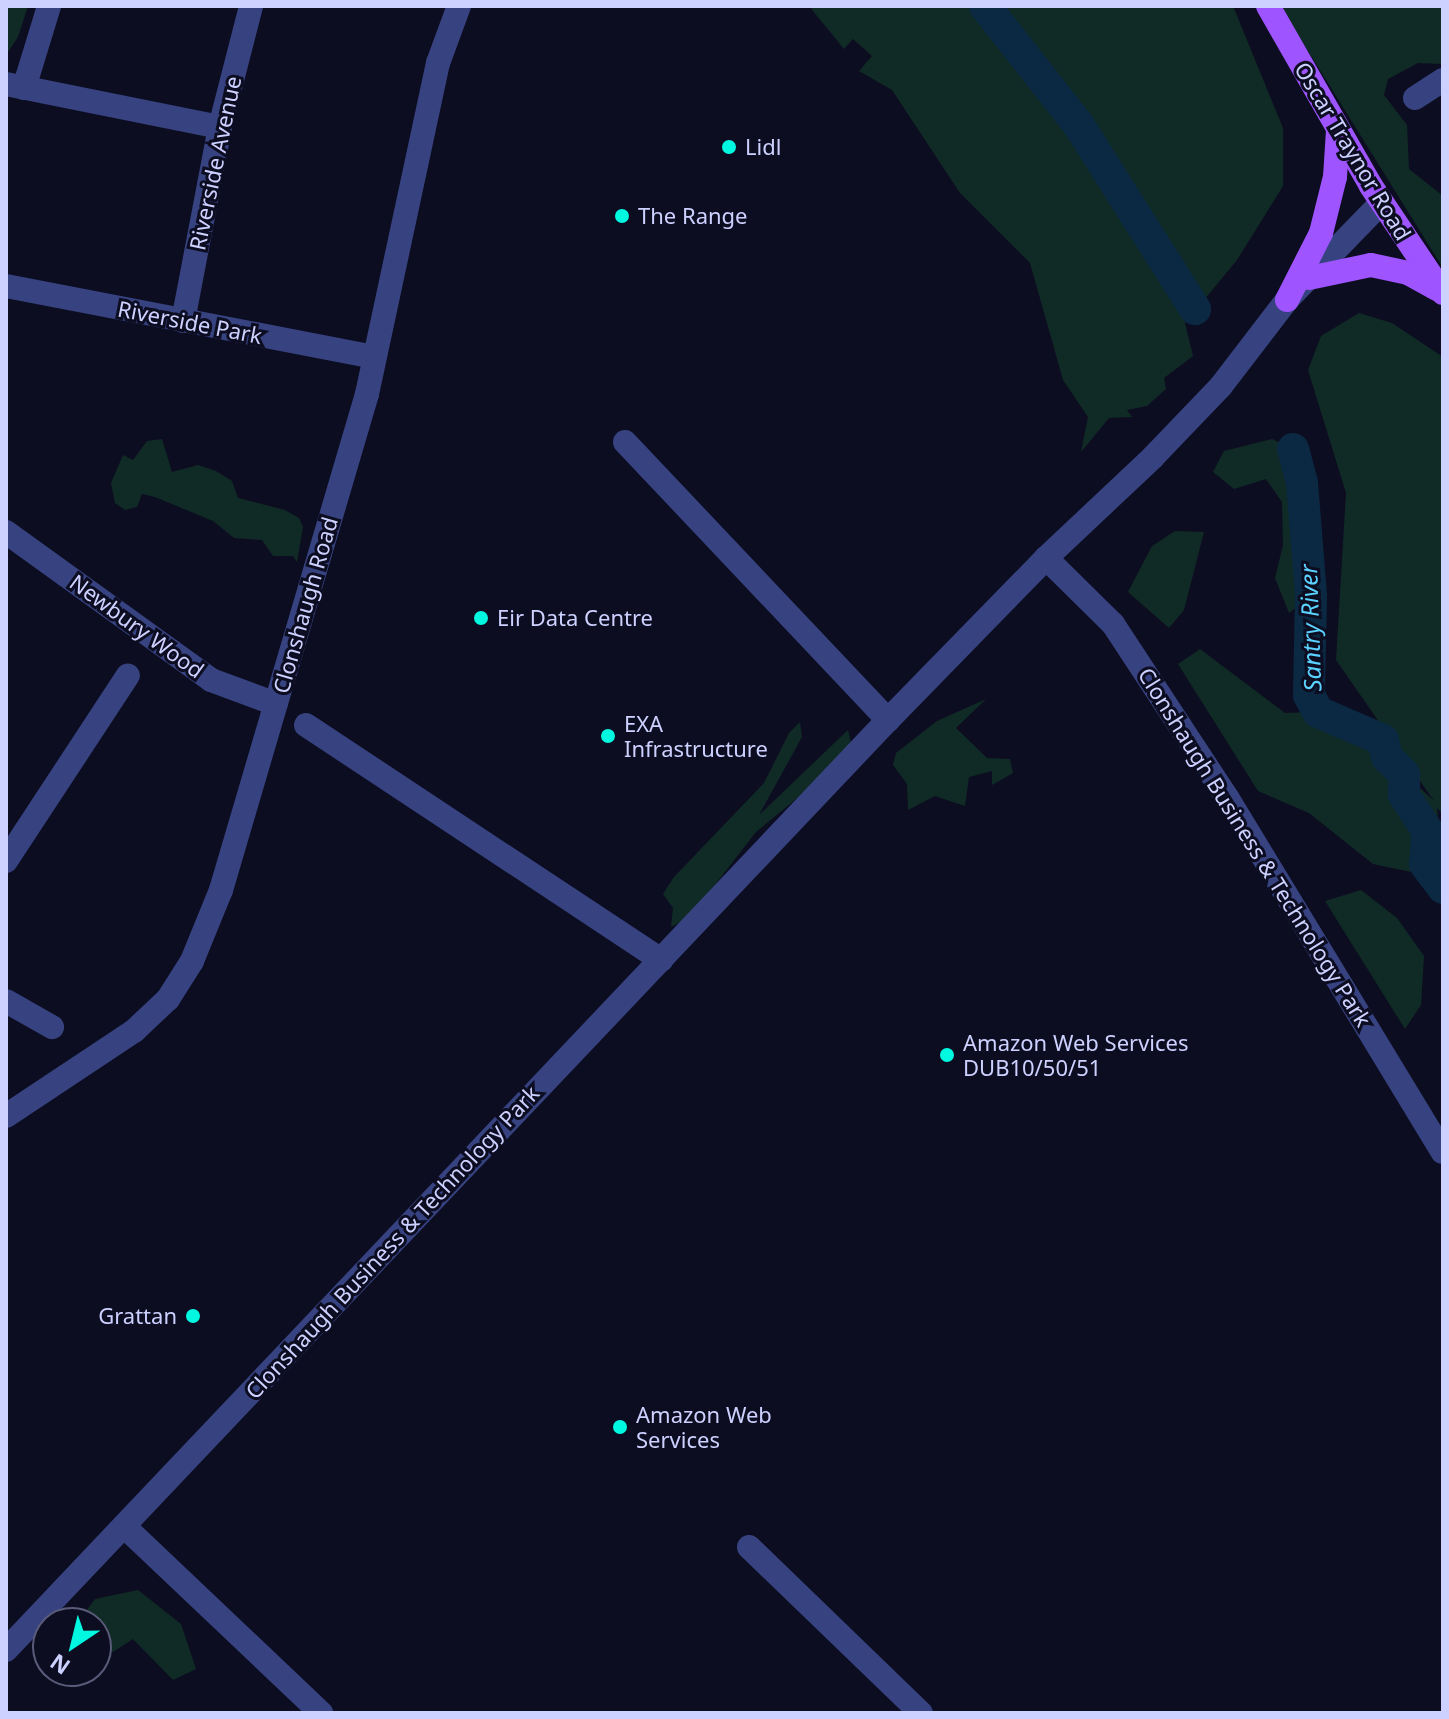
<!DOCTYPE html>
<html>
<head>
<meta charset="utf-8">
<style>
  body { margin:0 }
  #map { position:relative; width:1449px; height:1719px; overflow:hidden; background:#0d0d21; font-family:"Noto Sans",sans-serif }
  div>[style] { position:absolute }
  [style*='--x'] { left:calc(var(--x)*1px); top:calc(var(--y)*1px); width:calc(var(--w)*1px); rotate:calc(var(--a)*1deg) }
  .green>* { inset:0; background:#102b25 }
  .river>* { height:32px; margin:-16px; padding:0 16px; transform-origin:16px; border-radius:16px; background:#0b2942 }
  .minor>* { height:24px; margin:-12px; padding:0 12px; transform-origin:12px; border-radius:12px; background:#374381 }
  .major>* { height:24px; margin:-12px; padding:0 12px; transform-origin:12px; border-radius:12px; background:#9e54ff }
  .dots>* { width:22px; height:22px; translate:-50% -50%; box-sizing:border-box; border:4px solid #0d0d21; border-radius:50% }
  span { translate:-50% -50%; white-space:nowrap; text-align:center; line-height:1.15; -webkit-text-stroke:6px #0d0d21; paint-order:stroke }
  .poi-label { font-size:22px; color:#cdd1ff }
  .left { translate:0 -50%; text-align:left }
  .right { translate:-100% -50%; text-align:right }
  .street-label { font-size:22px; color:#cdd1ff }
  .water-label { font-size:24px; color:#5bd2ff; font-style:italic }
  .frame { position:absolute; inset:0; border:8px solid #cdd1ff; pointer-events:none }
  .north { position:absolute; left:32px; top:1607px; width:80px; height:80px; box-sizing:border-box; background:#0d0d21; border:2px solid #5a5b7a; border-radius:50%; rotate:215deg; font-size:22px; font-weight:700; line-height:32px; text-align:center; color:#cdd1ff }
  .north::after { content:''; display:block; margin:auto; width:28px; height:36px; background:#00f8e1; clip-path:polygon(50% 0,100% 100%,50% 72%,0 100%) }
</style>
</head>
<body>
<div id="map">
  <div class="green">
    <div style="clip-path:polygon(6px 6px,28px 6px,18px 37px,6px 55px)"></div>
    <div style="clip-path:polygon(809px 6px,1233px 6px,1283px 128px,1283px 186px,1237px 260px,1185px 323px,1193px 356px,1164px 378px,1166px 389px,1147px 406px,1127px 410px,1132px 417px,1109px 418px,1081px 452px,1088px 417px,1063px 380px,1030px 263px,960px 193px,892px 90px,859px 71px,872px 56px,853px 39px,844px 49px)"></div>
    <div style="clip-path:polygon(1280px 6px,1443px 6px,1443px 64px,1418px 63px,1388px 79px,1384px 95px,1407px 125px,1409px 169px,1443px 196px,1443px 268px)"></div>
    <div style="clip-path:polygon(1359px 313px,1392px 323px,1443px 357px,1443px 814px,1437px 808px,1443px 867px,1416px 873px,1373px 864px,1309px 813px,1258px 791px,1178px 664px,1200px 649px,1285px 713px,1318px 712px,1383px 740px,1387px 757px,1434px 801px,1336px 660px,1346px 493px,1308px 370px,1321px 336px)"></div>
    <div style="clip-path:polygon(162px 439px,172px 472px,198px 465px,216px 471px,232px 481px,238px 498px,285px 510px,299px 518px,303px 527px,297px 562px,293px 556px,273px 556px,262px 540px,234px 538px,213px 521px,155px 497px,142px 494px,137px 507px,125px 510px,115px 503px,111px 483px,123px 455px,133px 460px,147px 441px)"></div>
    <div style="clip-path:polygon(1272px 439px,1298px 451px,1315px 495px,1304px 530px,1311px 596px,1289px 613px,1275px 578px,1283px 545px,1282px 502px,1266px 479px,1234px 489px,1213px 472px,1224px 451px)"></div>
    <div style="clip-path:polygon(1175px 531px,1204px 532px,1184px 610px,1169px 628px,1128px 592px,1152px 546px)"></div>
    <div style="clip-path:polygon(986px 699px,956px 728px,987px 758px,1010px 759px,1013px 773px,992px 785px,992px 771px,969px 777px,965px 806px,935px 796px,908px 810px,907px 784px,893px 765px,896px 753px,937px 721px)"></div>
    <div style="clip-path:polygon(800px 722px,802px 737px,759px 815px,848px 730px,851px 742px,840px 763px,756px 832px,690px 917px,671px 927px,673px 908px,663px 894px,674px 877px,764px 783px,789px 733px)"></div>
    <div style="clip-path:polygon(1361px 890px,1397px 918px,1424px 956px,1421px 1005px,1405px 1029px,1325px 901px)"></div>
    <div style="clip-path:polygon(138px 1590px,181px 1624px,196px 1669px,173px 1680px,133px 1639px,96px 1663px,96px 1623px,77px 1623px,95px 1599px)"></div>
  </div>
  <div class="river">
    <div style="--x:985;--y:6;--w:150;--a:51.8"></div>
    <div style="--x:1078;--y:124;--w:219;--a:57.7"></div>
    <div style="--x:1293;--y:449;--w:35;--a:75"></div>
    <div style="--x:1302;--y:483;--w:113;--a:85.4"></div>
    <div style="--x:1311;--y:596;--w:99;--a:91.2"></div>
    <div style="--x:1309;--y:695;--w:19;--a:62"></div>
    <div style="--x:1318;--y:712;--w:71;--a:23.3"></div>
    <div style="--x:1383;--y:740;--w:17;--a:77"></div>
    <div style="--x:1387;--y:757;--w:24;--a:45"></div>
    <div style="--x:1404;--y:774;--w:21;--a:90"></div>
    <div style="--x:1404;--y:795;--w:42;--a:56.7"></div>
    <div style="--x:1427;--y:830;--w:34;--a:93"></div>
    <div style="--x:1425;--y:864;--w:30;--a:53"></div>
  </div>
  <div class="minor">
    <div style="--x:6;--y:84;--w:218;--a:11.4"></div>
    <div style="--x:24;--y:88;--w:86;--a:-73"></div>
    <div style="--x:1415;--y:98;--w:33;--a:-33"></div>
    <div style="--x:6;--y:286;--w:375;--a:10.9"></div>
    <div style="--x:183;--y:321;--w:197;--a:-79.2"></div>
    <div style="--x:220;--y:127;--w:125;--a:-75.6"></div>
    <div style="--x:625;--y:442;--w:383;--a:46.6"></div>
    <div style="--x:6;--y:532;--w:253;--a:35.8"></div>
    <div style="--x:211;--y:680;--w:69;--a:20.3"></div>
    <div style="--x:1046;--y:558;--w:94;--a:44.6"></div>
    <div style="--x:1113;--y:624;--w:209;--a:56.7"></div>
    <div style="--x:1228;--y:799;--w:413;--a:58.7"></div>
    <div style="--x:306;--y:725;--w:426;--a:33.5"></div>
    <div style="--x:6;--y:861;--w:222;--a:-56.7"></div>
    <div style="--x:6;--y:1001;--w:53;--a:29.5"></div>
    <div style="--x:6;--y:1116;--w:154;--a:-33.6"></div>
    <div style="--x:134;--y:1031;--w:47;--a:-43.3"></div>
    <div style="--x:168;--y:999;--w:45;--a:-57.7"></div>
    <div style="--x:192;--y:961;--w:77;--a:-67.8"></div>
    <div style="--x:221;--y:890;--w:517;--a:-73.6"></div>
    <div style="--x:367;--y:394;--w:339;--a:-77.9"></div>
    <div style="--x:438;--y:63;--w:61;--a:-69.8"></div>
    <div style="--x:124;--y:1526;--w:272;--a:43.5"></div>
    <div style="--x:749;--y:1547;--w:239;--a:44"></div>
    <div style="--x:6;--y:1650;--w:1282;--a:-46.52"></div>
    <div style="--x:888;--y:720;--w:226;--a:-45.7"></div>
    <div style="--x:1046;--y:558;--w:147;--a:-43.3"></div>
    <div style="--x:1153;--y:457;--w:98;--a:-46.2"></div>
    <div style="--x:1221;--y:386;--w:108;--a:-52.5"></div>
    <div style="--x:1287;--y:300;--w:136;--a:-45.9"></div>
  </div>
  <div class="major">
    <div style="--x:1268;--y:6;--w:207;--a:60.2"></div>
    <div style="--x:1371;--y:186;--w:129;--a:56.1"></div>
    <div style="--x:1309;--y:278;--w:63;--a:-11.8"></div>
    <div style="--x:1371;--y:265;--w:38;--a:12"></div>
    <div style="--x:1408;--y:273;--w:33;--a:29"></div>
    <div style="--x:1287;--y:300;--w:75;--a:-63.1"></div>
    <div style="--x:1321;--y:233;--w:58;--a:-76"></div>
    <div style="--x:1335;--y:177;--w:47;--a:-86.3"></div>
  </div>
  <div class="dots">
    <div style="left:729px;top:147px;background:#00f8e1"></div>
    <div style="left:622px;top:216px;background:#00f8e1"></div>
    <div style="left:481px;top:618px;background:#00f8e1"></div>
    <div style="left:608px;top:736px;background:#00f8e1"></div>
    <div style="left:947px;top:1055px;background:#00f8e1"></div>
    <div style="left:193px;top:1316px;background:#00f8e1"></div>
    <div style="left:620px;top:1427px;background:#00f8e1"></div>
  </div>
  <div class="poi-label">
    <span class="left" style="left:745px;top:147px">Lidl</span>
    <span class="left" style="left:638px;top:216px">The Range</span>
    <span class="left" style="left:497px;top:618px">Eir Data Centre</span>
    <span class="left" style="left:624px;top:736px">EXA<br>Infrastructure</span>
    <span class="left" style="left:963px;top:1055px">Amazon Web Services<br>DUB10/50/51</span>
    <span class="right" style="left:177px;top:1316px">Grattan</span>
    <span class="left" style="left:636px;top:1427px">Amazon Web<br>Services</span>
  </div>
  <div class="street-label">
    <span style="left:1353px;top:151px;rotate:59deg">Oscar Traynor Road</span>
    <span style="left:215px;top:163px;rotate:-78deg">Riverside Avenue</span>
    <span style="left:190px;top:322px;rotate:11deg">Riverside Park</span>
    <span style="left:305px;top:605px;rotate:-74deg">Clonshaugh Road</span>
    <span style="left:137px;top:626px;rotate:36deg">Newbury Wood</span>
    <span style="left:1255px;top:847px;rotate:58deg">Clonshaugh Business &amp; Technology Park</span>
    <span style="left:392px;top:1242px;rotate:-47deg">Clonshaugh Business &amp; Technology Park</span>
  </div>
  <div class="water-label">
    <span style="left:1310px;top:628px;rotate:-92deg">Santry River</span>
  </div>
  <div class="frame"></div>
  <div class="north">N</div>
</div>
</body>
</html>
